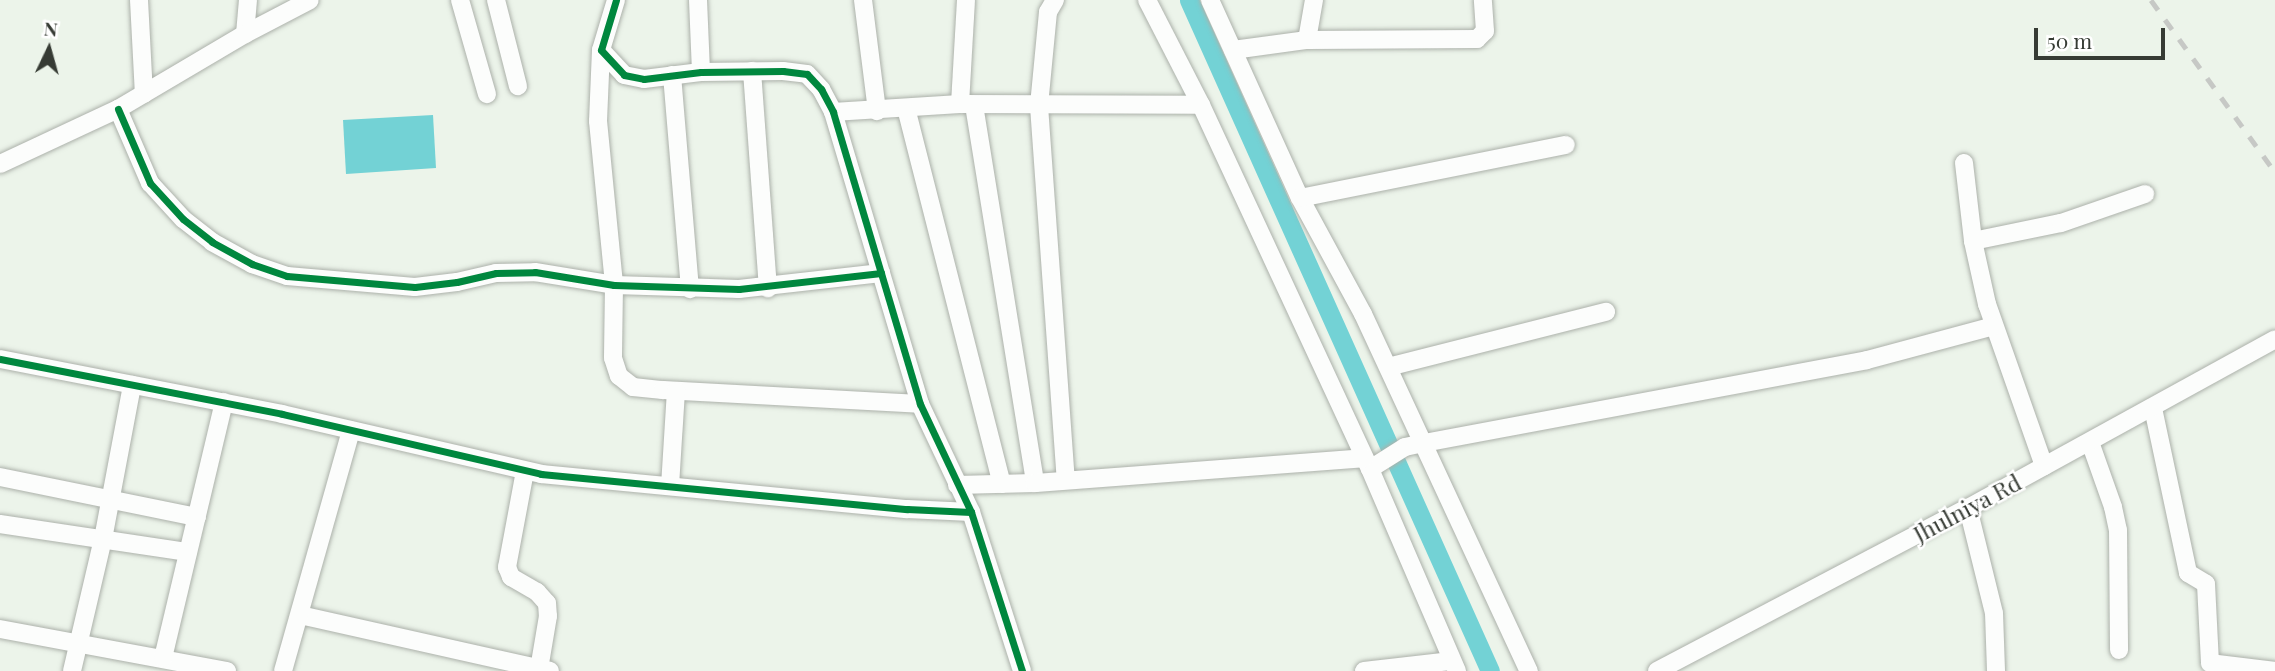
<!DOCTYPE html>
<html>
<head>
<meta charset="utf-8">
<style>
  body { margin:0 }
  #map { position:relative; width:2275px; height:671px; overflow:hidden; background:#ecf4ea; font-family:"Playfair Display",serif }
  div>[style] { position:absolute }
  [style*='--x'] { left:calc(var(--x)*1px); top:calc(var(--y)*1px); width:calc(var(--w)*1px); rotate:calc(var(--a)*1deg) }
  .water>* { inset:0; background:#73d2d5 }
  .canal>* { height:19px; margin:-9.5px; padding:0 9.5px; transform-origin:9.5px; border-radius:9.5px; background:#73d2d5 }
  .roads { filter:drop-shadow(0 0 2px #acb1aa) drop-shadow(0 0 2px #acb1aa) }
  .minor>* { height:18px; margin:-9px; padding:0 9px; transform-origin:9px; border-radius:9px; background:#fcfdfc }
  .rail>* { height:5px; margin-top:-2.5px; transform-origin:0; background:repeating-linear-gradient(90deg,#c6c8c5 0 12px,transparent 0 24px) }
  .cycleway>* { height:7px; margin:-3.5px; padding:0 3.5px; transform-origin:3.5px; border-radius:3.5px; background:#00873e }
  span { translate:-50% -50%; white-space:nowrap; text-align:center; line-height:1.15; -webkit-text-stroke:5px #fff; paint-order:stroke }
  .street-label { font-size:23px; color:#363b34 }
  .north { position:absolute; left:14px; top:14px; width:70px; height:70px; -webkit-text-stroke:5px #fff; paint-order:stroke; rotate:5deg; font-size:19px; font-weight:700; line-height:28px; text-align:center; color:#363b34 }
  .north::after { content:''; display:block; margin:auto; width:24px; height:32px; background:#363b34; clip-path:polygon(50% 0,100% 100%,50% 72%,0 100%) }
  .scale { position:absolute; left:2034px; top:28px; width:131px; height:32px; box-sizing:border-box; border:4px solid #363b34; border-top:0; padding-left:9px; font-size:21px; line-height:24px; white-space:nowrap; color:#363b34; -webkit-text-stroke:5px #fff; paint-order:stroke }
</style>
</head>
<body>
<div id="map">
  <div class="water">
    <div style="clip-path:polygon(433px 115px,436px 168px,346px 174px,343px 120px)"></div>
  </div>
  <div class="canal">
    <div style="--x:1189;--y:0;--w:735;--a:65.84"></div>
  </div>
  <div class="roads">
    <div class="minor">
      <div style="--x:139;--y:0;--w:94;--a:87"></div>
      <div style="--x:460;--y:0;--w:98;--a:74"></div>
      <div style="--x:496;--y:0;--w:89;--a:75.7"></div>
      <div style="--x:616;--y:0;--w:52;--a:106.7"></div>
      <div style="--x:601;--y:50;--w:34;--a:47"></div>
      <div style="--x:624;--y:75;--w:20;--a:11"></div>
      <div style="--x:644;--y:79;--w:57;--a:-7"></div>
      <div style="--x:701;--y:72;--w:82;--a:-0.7"></div>
      <div style="--x:783;--y:71;--w:24;--a:7"></div>
      <div style="--x:807;--y:74;--w:21;--a:47"></div>
      <div style="--x:821;--y:89;--w:26;--a:62"></div>
      <div style="--x:833;--y:112;--w:305;--a:73.4"></div>
      <div style="--x:920;--y:404;--w:119;--a:64.7"></div>
      <div style="--x:971;--y:512;--w:167;--a:72.2"></div>
      <div style="--x:698;--y:0;--w:72;--a:87.6"></div>
      <div style="--x:863;--y:0;--w:112;--a:82.8"></div>
      <div style="--x:1055;--y:0;--w:14;--a:120"></div>
      <div style="--x:1048;--y:12;--w:94;--a:95.5"></div>
      <div style="--x:1039;--y:106;--w:374;--a:85.9"></div>
      <div style="--x:1147;--y:0;--w:118;--a:62.8"></div>
      <div style="--x:1201;--y:105;--w:401;--a:65.1"></div>
      <div style="--x:1370;--y:469;--w:220;--a:66.7"></div>
      <div style="--x:1210;--y:0;--w:217;--a:65.6"></div>
      <div style="--x:1300;--y:198;--w:132;--a:61.5"></div>
      <div style="--x:1363;--y:314;--w:394;--a:65.1"></div>
      <div style="--x:245;--y:34;--w:34;--a:-85"></div>
      <div style="--x:1307;--y:40;--w:41;--a:-80.1"></div>
      <div style="--x:601;--y:50;--w:71;--a:92.4"></div>
      <div style="--x:598;--y:121;--w:165;--a:84.4"></div>
      <div style="--x:614;--y:285;--w:73;--a:90.8"></div>
      <div style="--x:613;--y:358;--w:19;--a:72"></div>
      <div style="--x:619;--y:376;--w:18;--a:38"></div>
      <div style="--x:633;--y:387;--w:30;--a:6"></div>
      <div style="--x:663;--y:390;--w:257;--a:3.1"></div>
      <div style="--x:1233;--y:50;--w:75;--a:-7.7"></div>
      <div style="--x:1307;--y:40;--w:170;--a:-0.3"></div>
      <div style="--x:1477;--y:39;--w:11;--a:-45"></div>
      <div style="--x:1485;--y:31;--w:31;--a:-94"></div>
      <div style="--x:752;--y:71;--w:218;--a:85.8"></div>
      <div style="--x:672;--y:75;--w:215;--a:85.2"></div>
      <div style="--x:960;--y:104;--w:104;--a:-86.7"></div>
      <div style="--x:974;--y:105;--w:383;--a:80.8"></div>
      <div style="--x:906;--y:108;--w:388;--a:75.7"></div>
      <div style="--x:118;--y:109;--w:81;--a:66.6"></div>
      <div style="--x:150;--y:183;--w:49;--a:47.5"></div>
      <div style="--x:183;--y:219;--w:37;--a:38"></div>
      <div style="--x:212;--y:242;--w:46;--a:28.8"></div>
      <div style="--x:252;--y:264;--w:37;--a:19"></div>
      <div style="--x:287;--y:276;--w:128;--a:4.9"></div>
      <div style="--x:415;--y:287;--w:42;--a:-6.8"></div>
      <div style="--x:457;--y:282;--w:40;--a:-13"></div>
      <div style="--x:496;--y:273;--w:39;--a:-1"></div>
      <div style="--x:535;--y:272;--w:80;--a:9.3"></div>
      <div style="--x:614;--y:285;--w:125;--a:1.8"></div>
      <div style="--x:739;--y:289;--w:143;--a:-6.4"></div>
      <div style="--x:833;--y:112;--w:127;--a:-3.6"></div>
      <div style="--x:960;--y:104;--w:241;--a:0.2"></div>
      <div style="--x:1964;--y:163;--w:79;--a:83.4"></div>
      <div style="--x:1973;--y:241;--w:65;--a:77.5"></div>
      <div style="--x:1987;--y:304;--w:172;--a:70.6"></div>
      <div style="--x:0;--y:164;--w:130;--a:-25"></div>
      <div style="--x:118;--y:109;--w:147;--a:-30.6"></div>
      <div style="--x:245;--y:34;--w:73;--a:-27.6"></div>
      <div style="--x:1300;--y:198;--w:271;--a:-11.3"></div>
      <div style="--x:1973;--y:241;--w:90;--a:-11.6"></div>
      <div style="--x:2061;--y:223;--w:89;--a:-19"></div>
      <div style="--x:0;--y:359;--w:287;--a:11"></div>
      <div style="--x:282;--y:414;--w:266;--a:13"></div>
      <div style="--x:541;--y:474;--w:368;--a:5.5"></div>
      <div style="--x:907;--y:509;--w:64;--a:2.7"></div>
      <div style="--x:1388;--y:367;--w:225;--a:-14.2"></div>
      <div style="--x:2153;--y:408;--w:169;--a:78"></div>
      <div style="--x:2188;--y:573;--w:21;--a:31"></div>
      <div style="--x:2206;--y:584;--w:79;--a:87.1"></div>
      <div style="--x:2210;--y:663;--w:65;--a:7"></div>
      <div style="--x:2090;--y:442;--w:69;--a:70.5"></div>
      <div style="--x:2113;--y:507;--w:24;--a:78"></div>
      <div style="--x:2118;--y:530;--w:120;--a:89.5"></div>
      <div style="--x:1370;--y:469;--w:41;--a:-32.2"></div>
      <div style="--x:1405;--y:447;--w:19;--a:-12"></div>
      <div style="--x:1424;--y:443;--w:451;--a:-10.6"></div>
      <div style="--x:1867;--y:360;--w:131;--a:-15"></div>
      <div style="--x:525;--y:471;--w:98;--a:100.6"></div>
      <div style="--x:507;--y:567;--w:11;--a:68"></div>
      <div style="--x:511;--y:577;--w:30;--a:30"></div>
      <div style="--x:537;--y:592;--w:15;--a:48"></div>
      <div style="--x:547;--y:603;--w:13;--a:86"></div>
      <div style="--x:548;--y:616;--w:54;--a:99.6"></div>
      <div style="--x:0;--y:477;--w:201;--a:11.5"></div>
      <div style="--x:957;--y:485;--w:78;--a:-1.5"></div>
      <div style="--x:1035;--y:483;--w:330;--a:-4.3"></div>
      <div style="--x:670;--y:486;--w:95;--a:-86.4"></div>
      <div style="--x:1968;--y:508;--w:108;--a:76.1"></div>
      <div style="--x:1994;--y:613;--w:58;--a:88"></div>
      <div style="--x:0;--y:524;--w:190;--a:8.5"></div>
      <div style="--x:300;--y:615;--w:256;--a:12.6"></div>
      <div style="--x:0;--y:629;--w:231;--a:10.5"></div>
      <div style="--x:163;--y:658;--w:263;--a:-76.6"></div>
      <div style="--x:72;--y:671;--w:136;--a:-76.8"></div>
      <div style="--x:103;--y:539;--w:157;--a:-79.3"></div>
      <div style="--x:283;--y:671;--w:250;--a:-74.2"></div>
      <div style="--x:1364;--y:671;--w:88;--a:-6.6"></div>
      <div style="--x:1657;--y:671;--w:351;--a:-27.7"></div>
      <div style="--x:1968;--y:508;--w:350;--a:-28.8"></div>
    </div>
  </div>
  <div class="rail">
    <div style="--x:2151;--y:0;--w:212;--a:54.2"></div>
  </div>
  <div class="cycleway">
    <div style="--x:616;--y:0;--w:52;--a:106.7"></div>
    <div style="--x:601;--y:50;--w:34;--a:47"></div>
    <div style="--x:624;--y:75;--w:20;--a:11"></div>
    <div style="--x:644;--y:79;--w:57;--a:-7"></div>
    <div style="--x:701;--y:72;--w:82;--a:-0.7"></div>
    <div style="--x:783;--y:71;--w:24;--a:7"></div>
    <div style="--x:807;--y:74;--w:21;--a:47"></div>
    <div style="--x:821;--y:89;--w:26;--a:62"></div>
    <div style="--x:833;--y:112;--w:305;--a:73.4"></div>
    <div style="--x:920;--y:404;--w:119;--a:64.7"></div>
    <div style="--x:971;--y:512;--w:167;--a:72.2"></div>
    <div style="--x:118;--y:109;--w:81;--a:66.6"></div>
    <div style="--x:150;--y:183;--w:49;--a:47.5"></div>
    <div style="--x:183;--y:219;--w:37;--a:38"></div>
    <div style="--x:212;--y:242;--w:46;--a:28.8"></div>
    <div style="--x:252;--y:264;--w:37;--a:19"></div>
    <div style="--x:287;--y:276;--w:128;--a:4.9"></div>
    <div style="--x:415;--y:287;--w:42;--a:-6.8"></div>
    <div style="--x:457;--y:282;--w:40;--a:-13"></div>
    <div style="--x:496;--y:273;--w:39;--a:-1"></div>
    <div style="--x:535;--y:272;--w:80;--a:9.3"></div>
    <div style="--x:614;--y:285;--w:125;--a:1.8"></div>
    <div style="--x:739;--y:289;--w:143;--a:-6.4"></div>
    <div style="--x:0;--y:359;--w:287;--a:11"></div>
    <div style="--x:282;--y:414;--w:266;--a:13"></div>
    <div style="--x:541;--y:474;--w:368;--a:5.5"></div>
    <div style="--x:907;--y:509;--w:64;--a:2.7"></div>
  </div>
  <div class="street-label">
    <span style="left:1967px;top:508px;rotate:-28deg">Jhulniya Rd</span>
  </div>
  <div class="north">N</div>
  <div class="scale">50 m</div>
</div>
</body>
</html>
